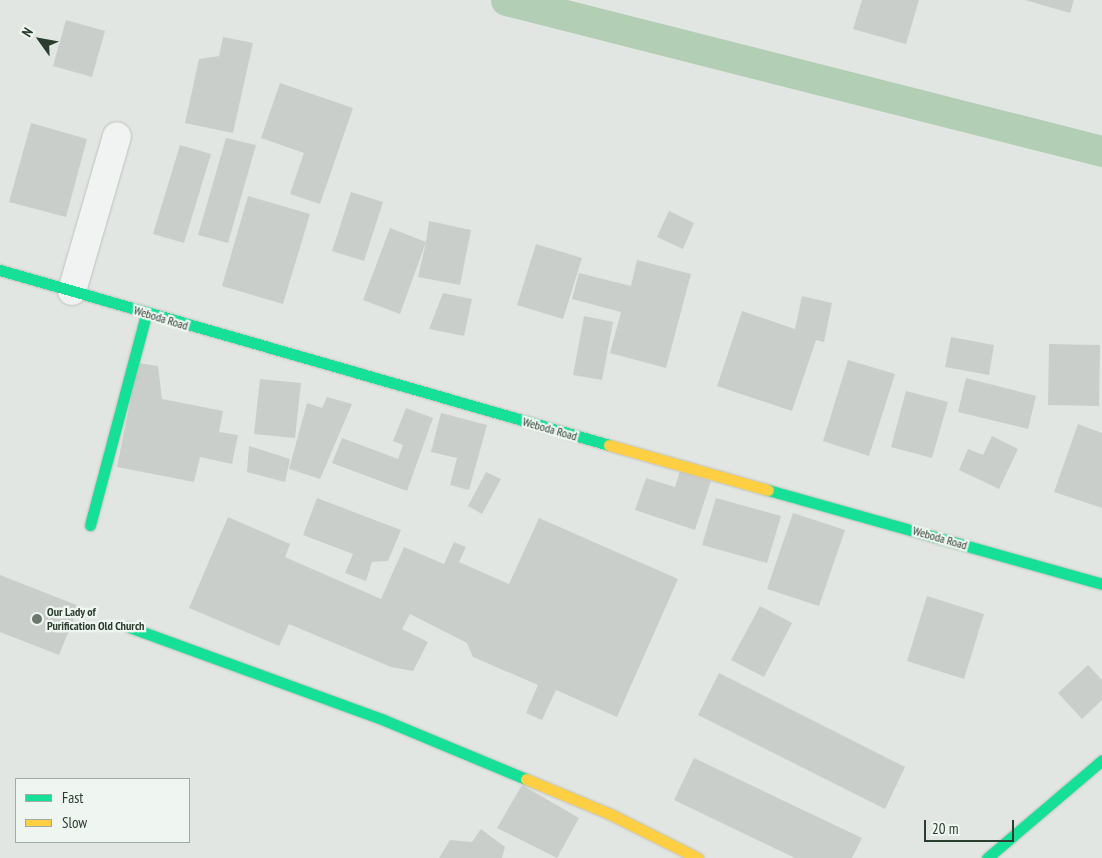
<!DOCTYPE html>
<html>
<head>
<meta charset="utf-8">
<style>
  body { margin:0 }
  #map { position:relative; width:1102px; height:858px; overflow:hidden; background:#e2e6e2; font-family:"PT Sans Narrow",sans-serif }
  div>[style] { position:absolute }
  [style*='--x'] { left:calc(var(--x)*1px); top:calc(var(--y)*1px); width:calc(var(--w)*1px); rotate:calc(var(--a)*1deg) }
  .canal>* { height:31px; margin:-15.5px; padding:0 15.5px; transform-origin:15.5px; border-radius:15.5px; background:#b2ceb4 }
  .building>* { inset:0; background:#cacecb }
  .roads { filter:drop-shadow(0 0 1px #bec2bf) drop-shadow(0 0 1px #bec2bf) }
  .street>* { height:28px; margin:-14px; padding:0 14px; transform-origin:14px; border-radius:14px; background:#f0f3f1 }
  .fast>* { height:11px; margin:-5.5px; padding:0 5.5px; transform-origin:5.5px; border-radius:5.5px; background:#16e098 }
  .slow>* { height:11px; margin:-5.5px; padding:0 5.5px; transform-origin:5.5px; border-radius:5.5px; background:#ffcf43 }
  .dots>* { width:14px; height:14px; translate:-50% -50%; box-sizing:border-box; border:2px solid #eff5f0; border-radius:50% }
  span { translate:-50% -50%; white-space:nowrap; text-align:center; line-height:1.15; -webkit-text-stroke:4.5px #eff5f0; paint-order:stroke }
  .street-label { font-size:12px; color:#2a3d2e }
  .poi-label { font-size:12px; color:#2a3d2e; font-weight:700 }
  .left { translate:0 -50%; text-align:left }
  .legend { position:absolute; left:15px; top:778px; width:175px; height:65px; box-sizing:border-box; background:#eff5f0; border:1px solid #a0aba2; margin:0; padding:6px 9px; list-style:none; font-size:15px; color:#2a3d2e }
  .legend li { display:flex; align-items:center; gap:10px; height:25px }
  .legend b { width:25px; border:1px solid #a0aba2 }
  .north { position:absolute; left:15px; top:15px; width:50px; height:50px; -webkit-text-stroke:4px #eff5f0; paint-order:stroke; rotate:302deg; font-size:14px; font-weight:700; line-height:20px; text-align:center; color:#2a3d2e }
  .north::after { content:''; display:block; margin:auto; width:18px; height:22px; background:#2a3d2e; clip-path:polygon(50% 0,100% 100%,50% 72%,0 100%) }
  .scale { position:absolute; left:924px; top:820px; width:90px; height:22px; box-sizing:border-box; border:2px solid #2a3d2e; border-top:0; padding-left:6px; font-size:15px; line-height:18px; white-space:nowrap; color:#2a3d2e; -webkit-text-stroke:4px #eff5f0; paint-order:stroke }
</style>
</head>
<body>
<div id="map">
  <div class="canal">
    <div style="--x:506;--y:0;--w:615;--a:14.22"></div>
  </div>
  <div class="building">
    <div style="clip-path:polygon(862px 0,919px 0,906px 44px,853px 29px)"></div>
    <div style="clip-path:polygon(1025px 0,1074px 0,1070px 13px)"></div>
    <div style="clip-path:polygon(66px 20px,105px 31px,92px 77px,53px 66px)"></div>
    <div style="clip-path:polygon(223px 37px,253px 43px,233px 133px,185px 123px,199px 59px,219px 56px)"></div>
    <div style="clip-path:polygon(280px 83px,353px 108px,320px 204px,290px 194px,304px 153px,261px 138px)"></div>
    <div style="clip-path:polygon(31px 123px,87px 139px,66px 217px,9px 202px)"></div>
    <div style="clip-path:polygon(226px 138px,256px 145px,228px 243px,198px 235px)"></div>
    <div style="clip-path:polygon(180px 145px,211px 154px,184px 243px,153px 234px)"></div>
    <div style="clip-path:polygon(351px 192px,383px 202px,364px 261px,332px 251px)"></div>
    <div style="clip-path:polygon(248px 196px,310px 214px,283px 304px,222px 286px)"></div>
    <div style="clip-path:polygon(669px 211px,694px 223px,683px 249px,657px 237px)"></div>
    <div style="clip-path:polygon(429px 221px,471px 230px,460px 285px,418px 277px,426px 242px,400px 314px,363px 300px,390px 228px,426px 242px)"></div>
    <div style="clip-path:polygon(536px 244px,582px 258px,563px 319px,517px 305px)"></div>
    <div style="clip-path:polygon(637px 260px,691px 274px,666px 368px,610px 353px,621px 312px,572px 299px,579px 273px,631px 286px)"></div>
    <div style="clip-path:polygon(443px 293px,472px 299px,464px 336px,429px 329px)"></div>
    <div style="clip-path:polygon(802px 296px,832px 303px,824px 342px,816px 340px,792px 411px,717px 386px,742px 311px,795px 329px)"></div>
    <div style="clip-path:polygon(584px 316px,613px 322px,602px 380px,573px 375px)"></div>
    <div style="clip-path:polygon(951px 337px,994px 345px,989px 375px,945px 367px)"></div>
    <div style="clip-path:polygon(1049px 344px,1100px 345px,1099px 406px,1048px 405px)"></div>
    <div style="clip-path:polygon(848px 360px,895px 374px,869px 456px,823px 441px)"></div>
    <div style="clip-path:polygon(138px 363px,158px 366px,162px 399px,223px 411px,219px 432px,238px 435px,232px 464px,200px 457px,194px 482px,117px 467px)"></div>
    <div style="clip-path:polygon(966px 378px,1036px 396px,1028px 429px,958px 412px)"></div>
    <div style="clip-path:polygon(260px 379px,301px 383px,295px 438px,254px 434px)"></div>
    <div style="clip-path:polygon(906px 391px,948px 402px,932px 458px,891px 447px)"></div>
    <div style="clip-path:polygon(327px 397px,352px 404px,320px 479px,289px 469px,307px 403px,322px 408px)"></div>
    <div style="clip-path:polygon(406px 408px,433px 418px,407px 491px,332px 463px,342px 438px,398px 459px,403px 445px,393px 441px)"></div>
    <div style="clip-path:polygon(441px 413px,487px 425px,469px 490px,450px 485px,457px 458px,431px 452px)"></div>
    <div style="clip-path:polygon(1078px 424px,1102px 433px,1102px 508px,1054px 492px)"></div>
    <div style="clip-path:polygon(992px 436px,1018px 449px,999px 489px,959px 470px,968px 449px,983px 455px)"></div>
    <div style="clip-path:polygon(249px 446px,290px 459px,285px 482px,247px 472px)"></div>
    <div style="clip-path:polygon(680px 471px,711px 481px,695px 530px,635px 510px,646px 478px,675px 487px)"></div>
    <div style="clip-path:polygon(486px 472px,501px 479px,482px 514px,468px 506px)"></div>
    <div style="clip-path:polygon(317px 498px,401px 530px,388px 561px,372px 562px,366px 581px,345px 573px,353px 554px,303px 535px)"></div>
    <div style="clip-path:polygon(716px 498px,781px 516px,767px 563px,702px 545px)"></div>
    <div style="clip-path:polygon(793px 513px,845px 530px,819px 606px,767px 589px)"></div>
    <div style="clip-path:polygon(228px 517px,290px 544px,285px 557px,381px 599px,404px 547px,444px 564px,454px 542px,466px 547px,459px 562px,509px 584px,539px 518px,678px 579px,617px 717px,556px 690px,542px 720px,526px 713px,538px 685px,473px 657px,467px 643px,410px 614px,402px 629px,428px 642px,413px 671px,391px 667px,289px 624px,279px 646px,189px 608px)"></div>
    <div style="clip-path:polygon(0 575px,79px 606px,59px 655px,0 632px)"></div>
    <div style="clip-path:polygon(927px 596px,984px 614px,964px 679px,907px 661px)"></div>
    <div style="clip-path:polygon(760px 606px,792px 623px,764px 677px,731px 660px)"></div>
    <div style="clip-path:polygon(1088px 665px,1102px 680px,1102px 700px,1082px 719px,1058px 693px)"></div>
    <div style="clip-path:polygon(719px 673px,905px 767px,885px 809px,698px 715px)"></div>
    <div style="clip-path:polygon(694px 758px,862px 838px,852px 858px,795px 858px,674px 800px)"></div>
    <div style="clip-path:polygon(522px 785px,579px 818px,557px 858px,497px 828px)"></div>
    <div style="clip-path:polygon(481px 829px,505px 847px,502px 858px,439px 858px,450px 840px,472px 842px)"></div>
  </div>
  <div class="roads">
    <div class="street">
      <div style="--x:72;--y:291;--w:161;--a:-73.8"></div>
    </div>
    <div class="fast">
      <div style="--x:0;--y:270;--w:634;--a:16.03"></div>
      <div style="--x:768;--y:490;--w:347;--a:15.7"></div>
      <div style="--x:90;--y:525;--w:218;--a:-75.1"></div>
      <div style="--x:129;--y:627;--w:271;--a:20"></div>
      <div style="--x:384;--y:720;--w:154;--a:22.6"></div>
      <div style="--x:987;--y:858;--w:151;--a:-40.4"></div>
    </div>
    <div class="slow">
      <div style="--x:609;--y:445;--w:165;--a:15.8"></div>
      <div style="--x:526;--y:779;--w:91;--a:22.6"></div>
      <div style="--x:610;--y:814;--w:98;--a:26.6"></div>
    </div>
  </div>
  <div class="dots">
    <div style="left:37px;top:619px;background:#6a786d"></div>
  </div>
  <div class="street-label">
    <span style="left:161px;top:318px;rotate:17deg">Weboda Road</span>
    <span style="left:550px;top:429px;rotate:16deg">Weboda Road</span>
    <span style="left:940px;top:538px;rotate:16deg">Weboda Road</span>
  </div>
  <div class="poi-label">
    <span class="left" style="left:47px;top:619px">Our Lady of<br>Purification Old Church</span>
  </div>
  <ul class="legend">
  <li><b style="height:6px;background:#16e098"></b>Fast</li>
  <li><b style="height:6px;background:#ffcf43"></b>Slow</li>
  </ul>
  <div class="north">N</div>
  <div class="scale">20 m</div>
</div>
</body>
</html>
